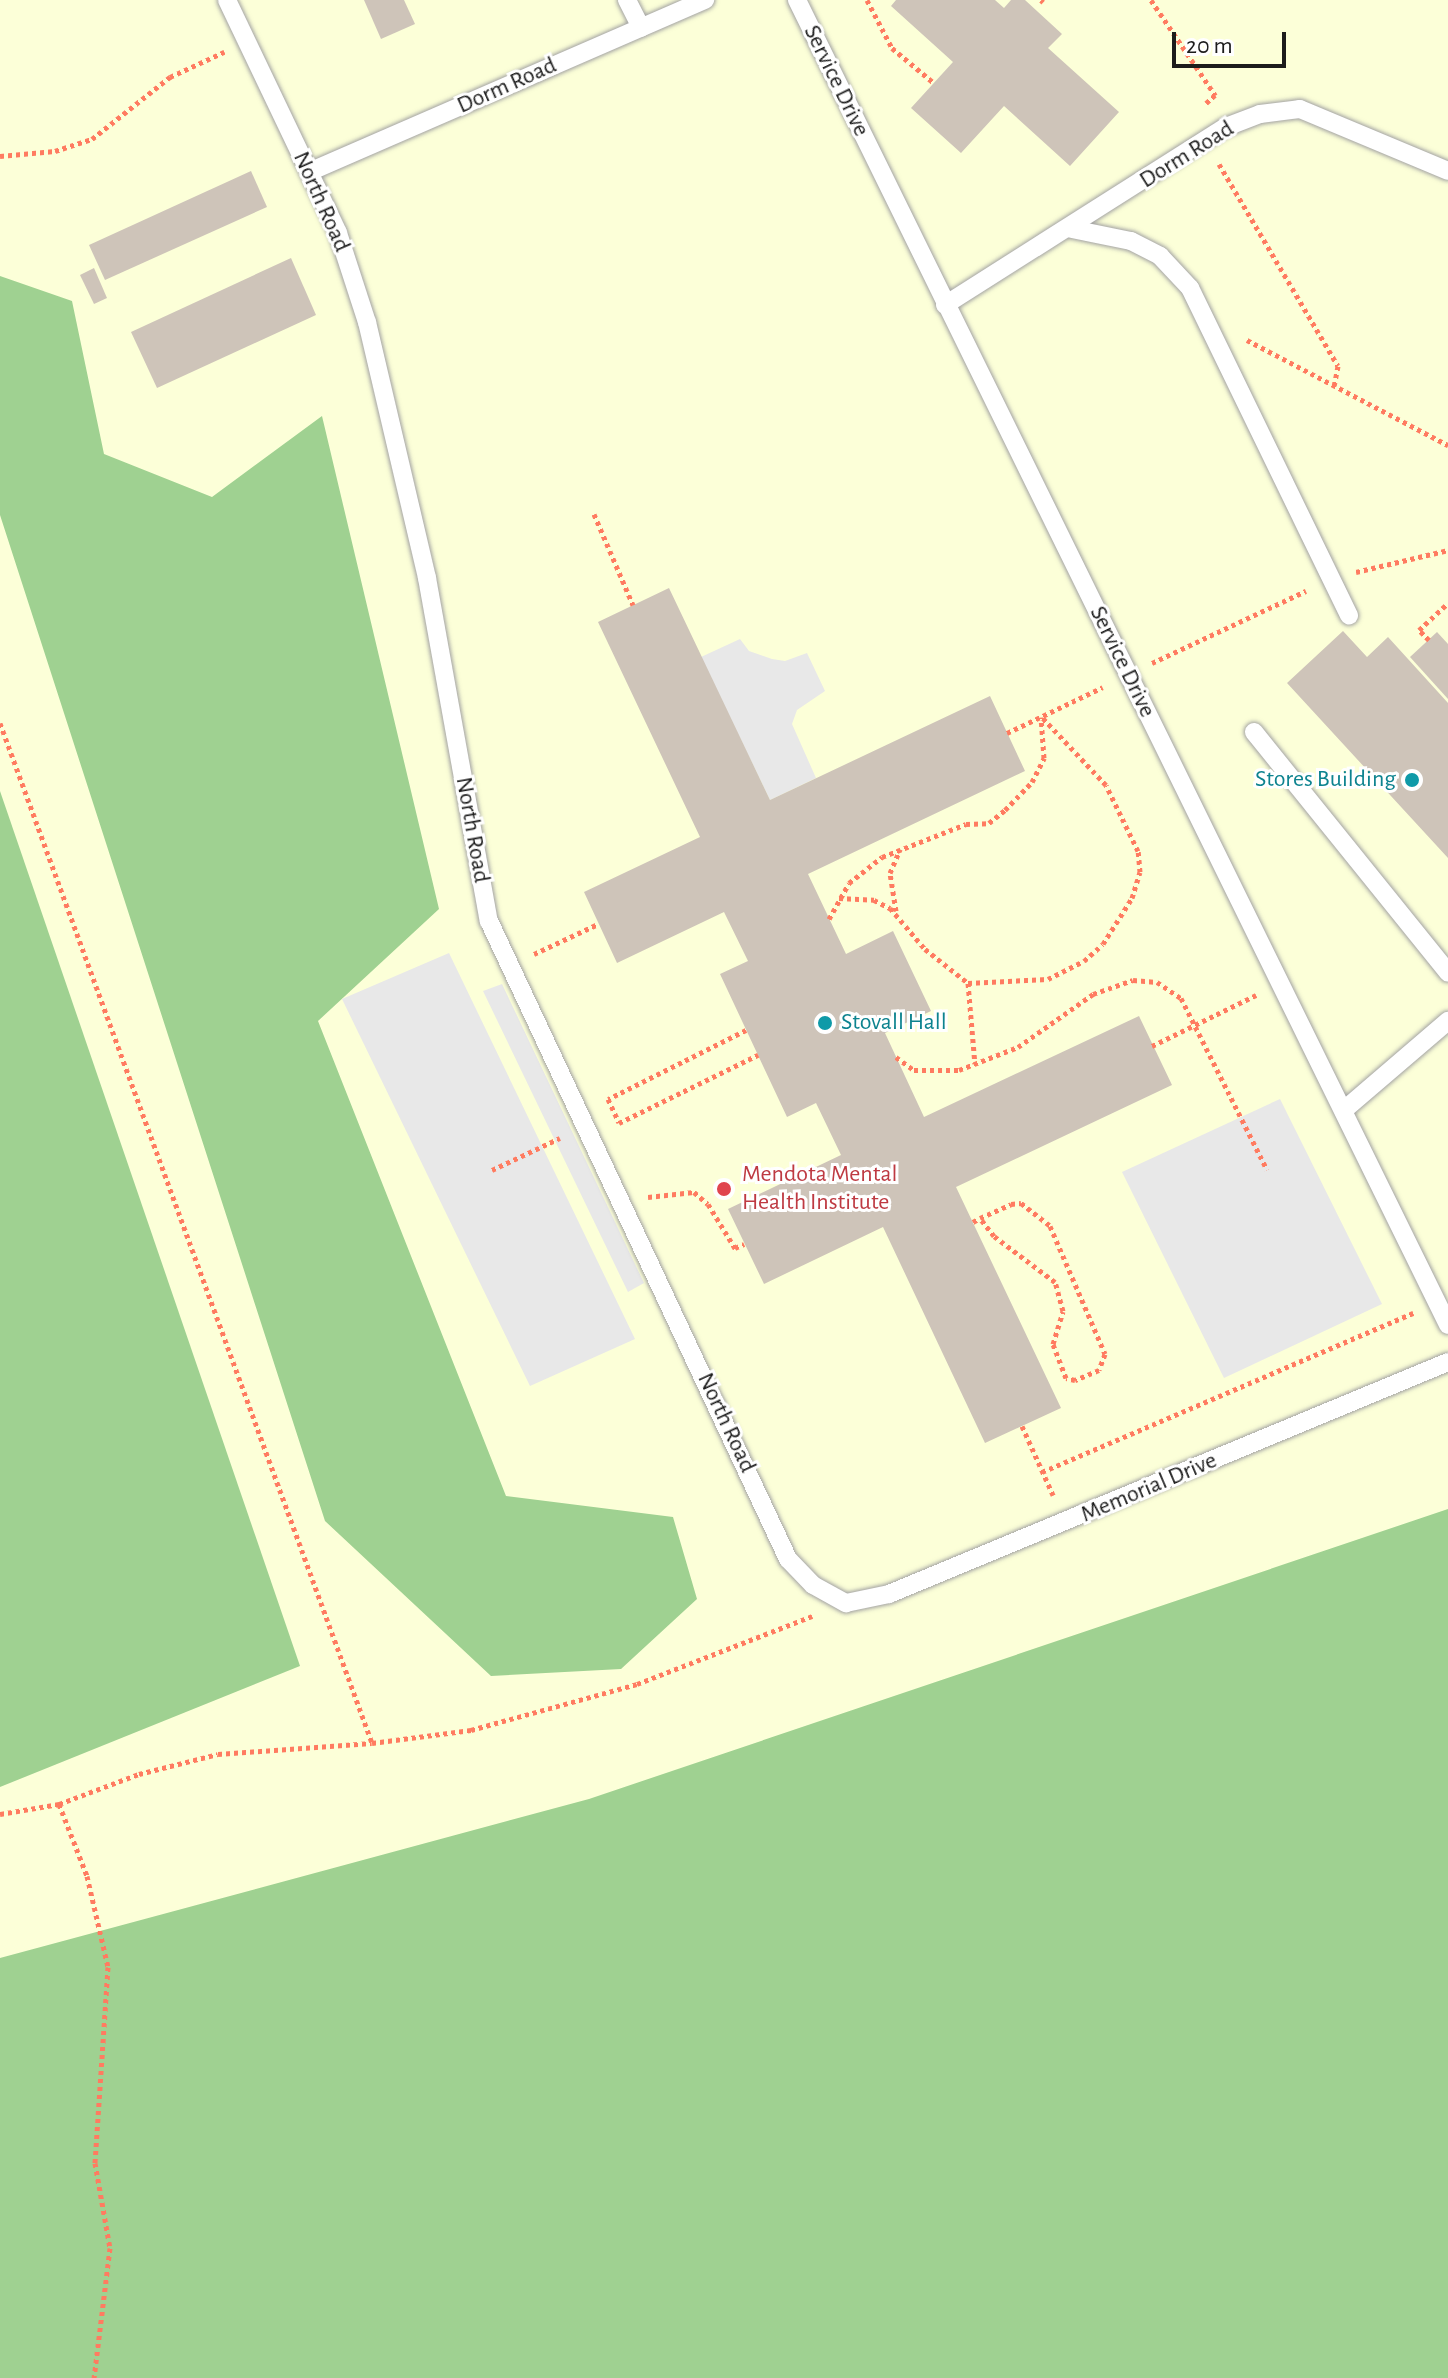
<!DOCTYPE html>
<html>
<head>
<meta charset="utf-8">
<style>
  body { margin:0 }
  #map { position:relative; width:1448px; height:2378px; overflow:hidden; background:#eeeae0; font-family:"Alegreya Sans",sans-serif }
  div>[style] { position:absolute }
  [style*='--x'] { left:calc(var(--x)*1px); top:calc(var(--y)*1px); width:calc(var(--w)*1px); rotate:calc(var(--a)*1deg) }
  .education>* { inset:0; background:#fcffd8 }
  .forest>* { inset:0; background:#9fd191 }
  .parking>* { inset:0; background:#e8e8e8 }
  .building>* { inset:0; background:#cec4b9 }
  .path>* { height:5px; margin-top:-2.5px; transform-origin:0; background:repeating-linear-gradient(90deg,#ff7b60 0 4px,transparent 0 8px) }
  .roads { filter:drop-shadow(0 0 2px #a3a3a3) drop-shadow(0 0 2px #a3a3a3) }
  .lane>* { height:18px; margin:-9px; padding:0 9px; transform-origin:9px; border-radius:9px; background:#fff }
  .dots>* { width:22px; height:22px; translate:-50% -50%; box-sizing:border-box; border:4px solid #fff; border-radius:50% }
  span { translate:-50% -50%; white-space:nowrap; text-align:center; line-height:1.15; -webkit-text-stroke:6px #fff; paint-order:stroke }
  .street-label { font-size:24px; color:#1c1c1c }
  .culture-label { font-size:24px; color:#0d838f }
  .right { translate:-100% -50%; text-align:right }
  .left { translate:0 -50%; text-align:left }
  .health-label { font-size:24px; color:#be3a42 }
  .scale { position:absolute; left:1172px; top:32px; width:114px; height:36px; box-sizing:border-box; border:4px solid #1c1c1c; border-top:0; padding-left:10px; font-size:24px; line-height:28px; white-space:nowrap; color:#1c1c1c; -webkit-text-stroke:6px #fff; paint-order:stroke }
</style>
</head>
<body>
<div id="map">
  <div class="education">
    <div style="clip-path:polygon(0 0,1448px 0,1448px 2378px,0 2378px)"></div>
  </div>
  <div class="forest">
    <div style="clip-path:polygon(0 276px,72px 301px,104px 454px,212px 497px,322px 416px,439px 909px,318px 1021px,506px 1496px,673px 1517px,697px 1599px,621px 1669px,491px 1676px,325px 1521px,0 515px)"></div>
    <div style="clip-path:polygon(0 791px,300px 1666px,0 1787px)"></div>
    <div style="clip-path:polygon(1448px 1509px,1448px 2378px,0 2378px,0 1958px,589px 1799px)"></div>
  </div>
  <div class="parking">
    <div style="clip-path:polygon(740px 639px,749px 651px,772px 659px,785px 661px,807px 653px,825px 691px,797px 710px,792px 724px,816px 778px,770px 800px,701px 657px)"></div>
    <div style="clip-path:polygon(449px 953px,635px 1339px,530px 1386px,342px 999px)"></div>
    <div style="clip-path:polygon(502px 984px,644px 1283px,628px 1292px,483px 991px)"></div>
    <div style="clip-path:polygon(1280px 1099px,1382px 1304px,1224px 1378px,1122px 1172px)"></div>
  </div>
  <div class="building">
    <div style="clip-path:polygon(364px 0,404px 0,415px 24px,381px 39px)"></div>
    <div style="clip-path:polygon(896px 0,995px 0,1004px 8px,1011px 0,1025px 0,1062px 34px,1048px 48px,1119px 112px,1070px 166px,1004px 106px,961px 153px,911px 108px,953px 62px,891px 6px)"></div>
    <div style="clip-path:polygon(251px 171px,267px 207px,105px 280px,89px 245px)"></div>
    <div style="clip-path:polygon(291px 258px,316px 315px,157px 388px,131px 332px)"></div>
    <div style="clip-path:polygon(94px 268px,107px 298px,94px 304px,80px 275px)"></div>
    <div style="clip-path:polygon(669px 588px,770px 800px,990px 696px,1025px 771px,808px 874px,846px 954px,893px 931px,931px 1011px,885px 1033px,924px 1117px,1139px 1016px,1172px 1085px,956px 1187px,1061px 1408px,985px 1443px,883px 1227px,764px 1284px,728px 1209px,841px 1155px,816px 1103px,787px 1117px,720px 974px,748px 961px,724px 912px,617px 963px,584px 892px,700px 837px,598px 622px)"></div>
    <div style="clip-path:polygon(1343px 631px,1367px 657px,1388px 637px,1448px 703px,1448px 858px,1287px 683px)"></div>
    <div style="clip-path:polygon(1437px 632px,1448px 644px,1448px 699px,1410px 657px)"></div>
  </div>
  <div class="path">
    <div style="--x:867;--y:0;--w:54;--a:62.5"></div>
    <div style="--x:892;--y:48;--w:55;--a:39.8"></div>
    <div style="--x:1041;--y:0;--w:3;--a:45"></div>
    <div style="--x:1151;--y:0;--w:115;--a:56"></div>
    <div style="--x:1215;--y:95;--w:12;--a:138"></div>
    <div style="--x:0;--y:156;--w:55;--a:-5.2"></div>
    <div style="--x:55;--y:151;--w:39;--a:-18"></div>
    <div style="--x:92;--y:139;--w:100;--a:-38.5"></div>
    <div style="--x:170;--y:77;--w:60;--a:-24.8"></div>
    <div style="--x:1219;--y:164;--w:234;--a:59.5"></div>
    <div style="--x:1338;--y:366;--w:20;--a:101"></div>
    <div style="--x:1247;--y:340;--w:227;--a:27.6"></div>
    <div style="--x:594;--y:514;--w:99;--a:66.8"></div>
    <div style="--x:1356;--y:572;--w:95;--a:-13.4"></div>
    <div style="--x:1429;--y:640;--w:14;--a:-135"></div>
    <div style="--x:1419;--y:630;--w:40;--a:-43"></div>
    <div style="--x:1152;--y:663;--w:170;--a:-25.1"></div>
    <div style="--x:0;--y:723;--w:1086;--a:69.96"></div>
    <div style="--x:1007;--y:733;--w:106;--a:-25.6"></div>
    <div style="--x:839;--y:898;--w:35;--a:3"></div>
    <div style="--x:874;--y:900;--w:18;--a:27"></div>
    <div style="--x:890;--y:908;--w:54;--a:49.5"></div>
    <div style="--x:925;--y:949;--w:55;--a:38.3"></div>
    <div style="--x:968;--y:983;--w:80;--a:-2.9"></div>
    <div style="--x:1048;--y:979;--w:40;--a:-26.6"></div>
    <div style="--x:1084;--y:961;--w:25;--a:-42"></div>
    <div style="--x:1103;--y:944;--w:54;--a:-57.8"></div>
    <div style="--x:1132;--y:898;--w:27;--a:-73"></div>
    <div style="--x:1140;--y:872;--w:21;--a:-95"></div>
    <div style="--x:1138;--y:851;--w:73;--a:-115.9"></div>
    <div style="--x:1106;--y:785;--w:95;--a:-133.3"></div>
    <div style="--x:896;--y:911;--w:38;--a:-99"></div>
    <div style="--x:890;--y:873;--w:26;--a:-67"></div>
    <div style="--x:829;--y:919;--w:41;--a:-60.9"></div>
    <div style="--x:849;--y:883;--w:42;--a:-38.2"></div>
    <div style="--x:882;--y:857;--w:90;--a:-21.4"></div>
    <div style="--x:966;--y:824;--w:23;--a:-2"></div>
    <div style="--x:989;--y:823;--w:21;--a:-39"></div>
    <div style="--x:1005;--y:810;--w:39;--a:-46"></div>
    <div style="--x:1032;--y:782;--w:27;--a:-63"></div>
    <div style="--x:1044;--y:758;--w:41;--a:-94.2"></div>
    <div style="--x:534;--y:954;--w:71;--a:-25.1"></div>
    <div style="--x:968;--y:983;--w:81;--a:85.1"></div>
    <div style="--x:746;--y:1030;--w:154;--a:153.4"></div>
    <div style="--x:608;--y:1099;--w:26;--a:65"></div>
    <div style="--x:619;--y:1123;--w:155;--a:-26.1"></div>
    <div style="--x:1152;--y:1046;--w:116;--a:-26.1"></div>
    <div style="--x:896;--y:1057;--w:22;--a:36"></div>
    <div style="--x:914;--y:1070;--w:45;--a:0"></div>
    <div style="--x:959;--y:1070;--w:63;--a:-21.3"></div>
    <div style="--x:1018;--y:1047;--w:92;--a:-35.2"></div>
    <div style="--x:1093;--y:994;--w:42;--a:-19.3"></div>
    <div style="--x:1133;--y:980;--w:24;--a:5"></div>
    <div style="--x:1157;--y:982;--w:29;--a:34"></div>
    <div style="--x:1181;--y:998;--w:192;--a:63.4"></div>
    <div style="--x:492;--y:1170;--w:75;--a:-25.2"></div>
    <div style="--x:648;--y:1197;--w:46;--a:-6.2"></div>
    <div style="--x:694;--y:1192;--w:18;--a:41"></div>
    <div style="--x:708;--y:1204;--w:52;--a:58.5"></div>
    <div style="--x:735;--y:1248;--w:10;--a:-24"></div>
    <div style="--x:973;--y:1222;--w:8;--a:-30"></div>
    <div style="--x:980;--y:1218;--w:34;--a:-24"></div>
    <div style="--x:1011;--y:1204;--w:10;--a:-6"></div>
    <div style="--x:1021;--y:1203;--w:37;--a:38"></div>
    <div style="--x:1050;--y:1226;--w:139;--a:66.7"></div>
    <div style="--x:1105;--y:1354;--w:17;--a:111"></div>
    <div style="--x:1099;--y:1370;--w:26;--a:157"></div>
    <div style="--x:1075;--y:1380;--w:9;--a:-167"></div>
    <div style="--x:1066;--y:1378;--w:36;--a:-111"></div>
    <div style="--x:1053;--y:1344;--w:34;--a:-73"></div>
    <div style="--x:1063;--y:1311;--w:30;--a:-105"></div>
    <div style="--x:1055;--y:1282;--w:76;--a:-143"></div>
    <div style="--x:994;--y:1236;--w:23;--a:-128"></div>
    <div style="--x:1022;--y:1426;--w:76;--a:65.8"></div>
    <div style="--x:1042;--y:1472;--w:404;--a:-23.2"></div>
    <div style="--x:59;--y:1804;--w:77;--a:68.7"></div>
    <div style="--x:87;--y:1876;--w:93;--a:77"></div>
    <div style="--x:108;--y:1967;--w:196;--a:93.8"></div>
    <div style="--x:95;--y:2163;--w:86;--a:80"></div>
    <div style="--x:110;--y:2248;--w:131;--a:97"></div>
    <div style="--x:0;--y:1814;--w:60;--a:-9.6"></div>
    <div style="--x:59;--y:1804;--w:85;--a:-20.6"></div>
    <div style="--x:139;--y:1774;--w:81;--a:-14.2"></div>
    <div style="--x:218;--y:1754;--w:154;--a:-4.1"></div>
    <div style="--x:372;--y:1743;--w:100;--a:-7.5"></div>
    <div style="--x:471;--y:1730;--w:172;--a:-15.5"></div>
    <div style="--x:637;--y:1684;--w:188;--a:-21.2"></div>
  </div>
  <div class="roads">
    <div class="lane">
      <div style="--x:227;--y:0;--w:258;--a:64.5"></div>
      <div style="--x:338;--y:233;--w:94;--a:72"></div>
      <div style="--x:367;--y:322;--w:263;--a:76.8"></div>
      <div style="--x:427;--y:578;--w:349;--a:79.8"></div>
      <div style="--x:489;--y:921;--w:705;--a:64.89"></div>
      <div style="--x:788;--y:1559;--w:36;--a:46"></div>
      <div style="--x:813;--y:1585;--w:38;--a:29"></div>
      <div style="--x:846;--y:1603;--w:44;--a:-11.8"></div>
      <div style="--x:889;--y:1594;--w:605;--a:-22.54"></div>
      <div style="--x:627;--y:0;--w:31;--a:63"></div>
      <div style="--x:797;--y:0;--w:1476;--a:63.83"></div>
      <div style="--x:309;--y:172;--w:432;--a:-23.5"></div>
      <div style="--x:1072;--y:229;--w:60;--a:11.5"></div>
      <div style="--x:1131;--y:241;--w:33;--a:27"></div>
      <div style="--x:1160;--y:256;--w:44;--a:46.8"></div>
      <div style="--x:1190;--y:288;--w:364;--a:64.1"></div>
      <div style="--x:945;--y:305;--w:333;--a:-32.4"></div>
      <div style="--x:1226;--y:127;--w:36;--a:-21"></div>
      <div style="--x:1260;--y:114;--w:40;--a:-7.1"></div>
      <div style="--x:1300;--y:109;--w:160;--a:22.7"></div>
      <div style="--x:1254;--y:732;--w:309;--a:51.1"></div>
      <div style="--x:1344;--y:1110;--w:137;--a:-40.6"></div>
    </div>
  </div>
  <div class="dots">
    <div style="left:1412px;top:780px;background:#0f9aa8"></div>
    <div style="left:825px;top:1023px;background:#0f9aa8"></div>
    <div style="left:724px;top:1189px;background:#e0444e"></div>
  </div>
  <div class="street-label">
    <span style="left:836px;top:81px;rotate:64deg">Service Drive</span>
    <span style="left:507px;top:86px;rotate:-24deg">Dorm Road</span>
    <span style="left:1187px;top:155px;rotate:-32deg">Dorm Road</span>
    <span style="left:321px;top:202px;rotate:66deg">North Road</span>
    <span style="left:1122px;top:662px;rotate:64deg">Service Drive</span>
    <span style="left:472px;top:830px;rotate:80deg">North Road</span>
    <span style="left:726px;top:1423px;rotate:65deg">North Road</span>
    <span style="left:1149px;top:1488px;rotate:-23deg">Memorial Drive</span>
  </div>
  <div class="culture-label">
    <span class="right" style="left:1396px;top:780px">Stores Building</span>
    <span class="left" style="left:841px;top:1023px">Stovall Hall</span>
  </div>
  <div class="health-label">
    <span class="left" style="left:742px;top:1189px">Mendota Mental<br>Health Institute</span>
  </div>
  <div class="scale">20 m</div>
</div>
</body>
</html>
